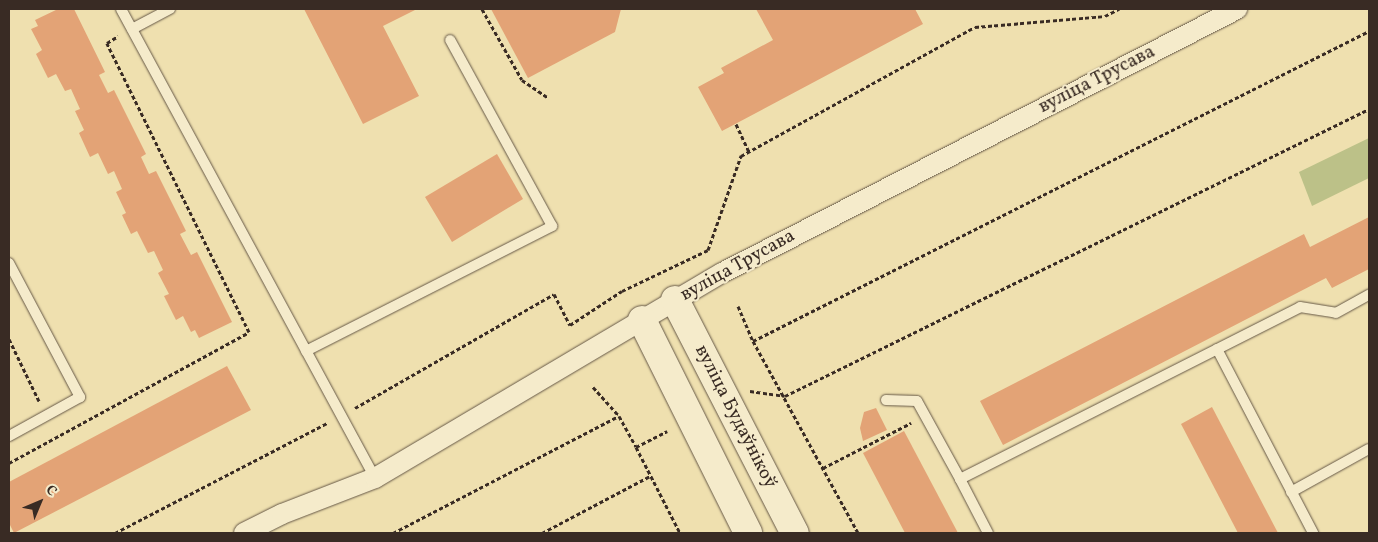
<!DOCTYPE html>
<html>
<head>
<meta charset="utf-8">
<style>
  body { margin:0 }
  #map { position:relative; width:1378px; height:542px; overflow:hidden; background:#efe0af; font-family:Vollkorn,serif }
  div>[style] { position:absolute }
  [style*='--x'] { left:calc(var(--x)*1px); top:calc(var(--y)*1px); width:calc(var(--w)*1px); rotate:calc(var(--a)*1deg) }
  .green>* { inset:0; background:#bcc188 }
  .building>* { inset:0; background:#e3a376 }
  .path>* { height:3px; margin-top:-1.5px; transform-origin:0; background:repeating-linear-gradient(90deg,#392b24 0 4px,transparent 0 6.5px) }
  .roads { filter:drop-shadow(0 0 1px #665847) drop-shadow(0 0 1px #665847) }
  .lane>* { height:10px; margin:-5px; padding:0 5px; transform-origin:5px; border-radius:5px; background:#f5ebcb }
  .street>* { height:20px; margin:-10px; padding:0 10px; transform-origin:10px; border-radius:10px; background:#f5ebcb }
  .secondary>* { height:28px; margin:-14px; padding:0 14px; transform-origin:14px; border-radius:14px; background:#f5ebcb }
  span { translate:-50% -50%; white-space:nowrap; text-align:center; line-height:1.15; -webkit-text-stroke:4px #f5ebcb; paint-order:stroke }
  .street-label { font-size:19px; color:#392b24 }
  .frame { position:absolute; inset:0; border:10px solid #392b24; pointer-events:none }
  .north { position:absolute; left:15px; top:477px; width:50px; height:50px; -webkit-text-stroke:4px #f5ebcb; paint-order:stroke; rotate:45deg; font-size:14px; font-weight:700; line-height:20px; text-align:center; color:#392b24 }
  .north::after { content:''; display:block; margin:auto; width:18px; height:22px; background:#392b24; clip-path:polygon(50% 0,100% 100%,50% 72%,0 100%) }
</style>
</head>
<body>
<div id="map">
  <div class="green">
    <div style="clip-path:polygon(1369px 138px,1369px 178px,1312px 206px,1299px 172px)"></div>
  </div>
  <div class="building">
    <div style="clip-path:polygon(58px 9px,74px 9px,105px 72px,99px 75px,108px 93px,114px 90px,146px 154px,141px 157px,149px 174px,156px 171px,186px 231px,180px 234px,191px 255px,197px 252px,232px 322px,199px 338px,195px 330px,191px 332px,183px 316px,176px 320px,164px 296px,169px 294px,158px 273px,163px 270px,154px 251px,148px 253px,137px 231px,131px 234px,122px 215px,126px 213px,116px 192px,122px 189px,114px 171px,108px 174px,98px 153px,90px 157px,79px 133px,84px 130px,75px 111px,80px 109px,71px 89px,65px 91px,56px 74px,48px 78px,36px 54px,42px 50px,31px 29px,38px 26px,35px 20px)"></div>
    <div style="clip-path:polygon(304px 9px,417px 9px,383px 26px,419px 96px,363px 124px)"></div>
    <div style="clip-path:polygon(491px 9px,621px 9px,615px 32px,528px 78px)"></div>
    <div style="clip-path:polygon(756px 9px,915px 9px,923px 24px,722px 131px,698px 87px,724px 73px,721px 68px,773px 40px)"></div>
    <div style="clip-path:polygon(497px 154px,523px 199px,452px 242px,425px 197px)"></div>
    <div style="clip-path:polygon(1369px 217px,1369px 269px,1332px 288px,1326px 278px,1003px 445px,980px 401px,1304px 234px,1310px 247px)"></div>
    <div style="clip-path:polygon(227px 366px,251px 410px,14px 533px,9px 523px,9px 482px)"></div>
    <div style="clip-path:polygon(1212px 407px,1278px 533px,1238px 533px,1181px 424px)"></div>
    <div style="clip-path:polygon(876px 408px,887px 430px,863px 441px,860px 428px,864px 412px)"></div>
    <div style="clip-path:polygon(904px 431px,958px 533px,905px 533px,863px 453px)"></div>
  </div>
  <div class="path">
    <div style="--x:482;--y:9;--w:81;--a:60.6"></div>
    <div style="--x:522;--y:80;--w:32;--a:34"></div>
    <div style="--x:736;--y:124;--w:31;--a:65"></div>
    <div style="--x:738;--y:306;--w:38;--a:67"></div>
    <div style="--x:753;--y:341;--w:219;--a:61.3"></div>
    <div style="--x:9;--y:339;--w:69;--a:64.2"></div>
    <div style="--x:753;--y:341;--w:690;--a:-26.71"></div>
    <div style="--x:593;--y:387;--w:39;--a:48"></div>
    <div style="--x:619;--y:416;--w:35;--a:61"></div>
    <div style="--x:636;--y:447;--w:35;--a:-27"></div>
    <div style="--x:750;--y:391;--w:35;--a:8"></div>
    <div style="--x:785;--y:396;--w:651;--a:-26.17"></div>
    <div style="--x:355;--y:408;--w:229;--a:-29.8"></div>
    <div style="--x:554;--y:294;--w:35;--a:63"></div>
    <div style="--x:570;--y:325;--w:62;--a:-33.2"></div>
    <div style="--x:622;--y:291;--w:95;--a:-25.5"></div>
    <div style="--x:708;--y:250;--w:100;--a:-70.7"></div>
    <div style="--x:741;--y:156;--w:267;--a:-28.9"></div>
    <div style="--x:975;--y:27;--w:130;--a:-4.8"></div>
    <div style="--x:1105;--y:16;--w:16;--a:-27"></div>
    <div style="--x:636;--y:447;--w:97;--a:62.9"></div>
    <div style="--x:9;--y:463;--w:273;--a:-28.6"></div>
    <div style="--x:249;--y:332;--w:322;--a:-116.2"></div>
    <div style="--x:107;--y:43;--w:13;--a:-32"></div>
    <div style="--x:823;--y:468;--w:99;--a:-27.1"></div>
    <div style="--x:115;--y:533;--w:239;--a:-27.4"></div>
    <div style="--x:393;--y:533;--w:254;--a:-27.4"></div>
    <div style="--x:542;--y:533;--w:122;--a:-27.8"></div>
  </div>
  <div class="roads">
    <div class="lane">
      <div style="--x:121;--y:9;--w:533;--a:61.56"></div>
      <div style="--x:132;--y:29;--w:43;--a:-27.8"></div>
      <div style="--x:9;--y:263;--w:152;--a:62.1"></div>
      <div style="--x:80;--y:397;--w:81;--a:151.2"></div>
      <div style="--x:1217;--y:349;--w:208;--a:62.4"></div>
      <div style="--x:306;--y:351;--w:276;--a:-26.9"></div>
      <div style="--x:552;--y:226;--w:212;--a:-118.7"></div>
      <div style="--x:886;--y:400;--w:31;--a:2"></div>
      <div style="--x:917;--y:401;--w:89;--a:61.1"></div>
      <div style="--x:1291;--y:492;--w:89;--a:-28.9"></div>
      <div style="--x:988;--y:533;--w:61;--a:-117.4"></div>
      <div style="--x:960;--y:479;--w:381;--a:-26.8"></div>
      <div style="--x:1300;--y:307;--w:36;--a:9"></div>
      <div style="--x:1336;--y:313;--w:38;--a:-29"></div>
    </div>
    <div class="street">
      <div style="--x:244;--y:533;--w:42;--a:-26.6"></div>
      <div style="--x:282;--y:514;--w:100;--a:-21.2"></div>
      <div style="--x:375;--y:478;--w:403;--a:-30.6"></div>
      <div style="--x:722;--y:273;--w:579;--a:-27.14"></div>
    </div>
    <div class="secondary">
      <div style="--x:675;--y:300;--w:262;--a:62.8"></div>
      <div style="--x:642;--y:320;--w:238;--a:63.5"></div>
    </div>
  </div>
  <div class="street-label">
    <span style="left:1097px;top:80px;rotate:-27deg">вуліца Трусава</span>
    <span style="left:738px;top:266px;rotate:-29deg">вуліца Трусава</span>
    <span style="left:735px;top:417px;rotate:63deg">вуліца Будаўнікоў</span>
  </div>
  <div class="frame"></div>
  <div class="north">С</div>
</div>
</body>
</html>
